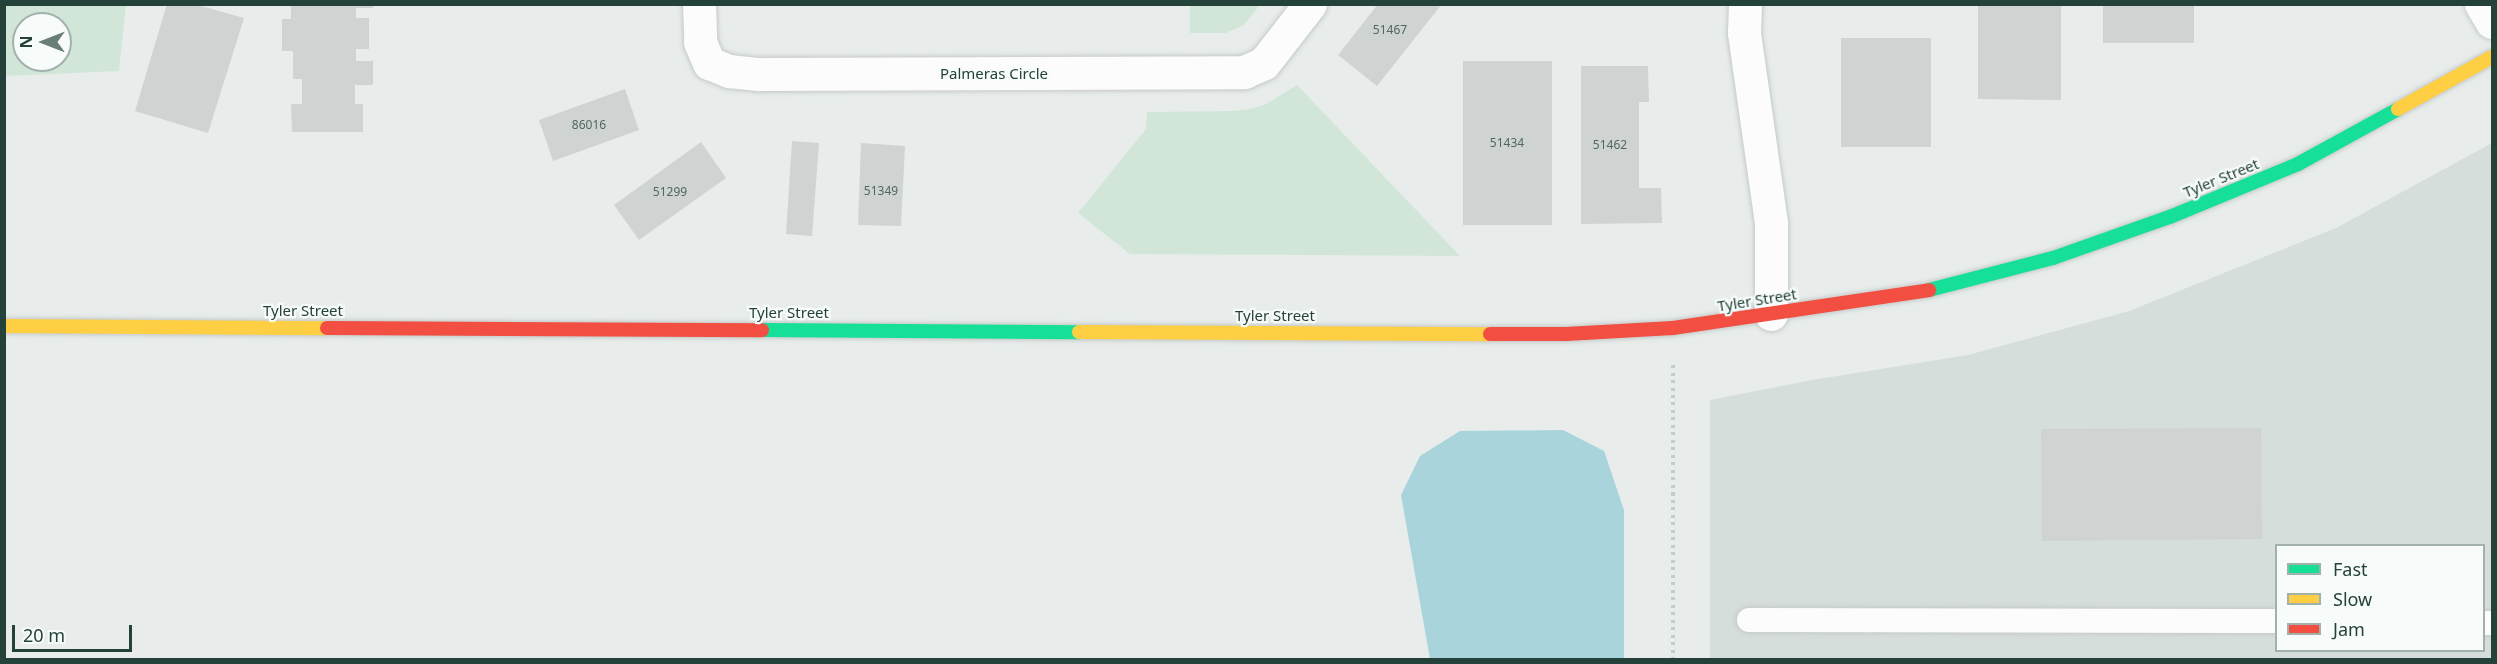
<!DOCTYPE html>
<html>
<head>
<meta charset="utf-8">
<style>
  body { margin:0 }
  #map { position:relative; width:2497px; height:664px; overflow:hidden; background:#e8edeb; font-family:"Noto Sans",sans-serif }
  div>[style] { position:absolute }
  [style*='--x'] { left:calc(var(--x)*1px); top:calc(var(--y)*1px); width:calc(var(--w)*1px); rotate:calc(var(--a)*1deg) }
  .built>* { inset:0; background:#d6dedb }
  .green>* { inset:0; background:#d1e6d8 }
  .water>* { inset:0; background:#a9d4db }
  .building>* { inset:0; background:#cfd4d2 }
  .path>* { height:4px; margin-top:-2px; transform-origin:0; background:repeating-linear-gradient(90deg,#c3ccca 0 3px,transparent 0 7.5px) }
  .roads { filter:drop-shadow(0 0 2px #c5cac8) drop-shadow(0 0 2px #c5cac8) }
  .lane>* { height:24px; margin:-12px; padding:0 12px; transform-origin:12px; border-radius:12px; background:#fcfcfc }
  .street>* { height:33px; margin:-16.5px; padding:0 16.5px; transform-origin:16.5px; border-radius:16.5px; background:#fcfcfc }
  .fast>* { height:14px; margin:-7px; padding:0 7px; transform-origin:7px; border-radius:7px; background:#16e098 }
  .slow>* { height:14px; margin:-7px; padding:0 7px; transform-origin:7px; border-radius:7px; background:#ffcf43 }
  .jam>* { height:14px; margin:-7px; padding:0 7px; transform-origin:7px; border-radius:7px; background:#f24e42 }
  span { translate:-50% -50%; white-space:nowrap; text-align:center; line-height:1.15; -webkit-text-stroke:4.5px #f7fbf9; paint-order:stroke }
  .number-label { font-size:12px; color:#506761 }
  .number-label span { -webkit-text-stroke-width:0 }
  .street-label { font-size:15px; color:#24423a }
  .frame { position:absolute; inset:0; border:6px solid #24423a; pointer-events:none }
  .legend { position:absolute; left:2275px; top:544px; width:210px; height:108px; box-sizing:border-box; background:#f7fbf9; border:2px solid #a3b1ad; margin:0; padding:8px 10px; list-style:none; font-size:18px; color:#24423a }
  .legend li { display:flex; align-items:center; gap:12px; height:30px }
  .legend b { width:30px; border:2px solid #a3b1ad }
  .north { position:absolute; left:12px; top:12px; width:60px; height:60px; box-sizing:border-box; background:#f7fbf9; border:2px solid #a3b1ad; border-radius:50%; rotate:270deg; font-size:16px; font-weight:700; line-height:24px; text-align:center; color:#24423a }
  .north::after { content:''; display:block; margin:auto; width:21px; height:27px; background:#697e78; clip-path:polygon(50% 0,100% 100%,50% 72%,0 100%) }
  .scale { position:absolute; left:12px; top:625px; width:120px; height:27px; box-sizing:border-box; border:3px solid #24423a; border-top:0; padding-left:8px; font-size:18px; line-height:21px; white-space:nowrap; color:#24423a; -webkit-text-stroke:4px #f7fbf9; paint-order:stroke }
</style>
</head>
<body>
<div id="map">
  <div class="built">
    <div style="clip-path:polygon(evenodd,2492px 143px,2492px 659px,1710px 660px,1710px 400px,1812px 380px,1968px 355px,2129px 311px,2336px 228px,2492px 143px,2276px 546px,2484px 546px,2484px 650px,2276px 650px,2276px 546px)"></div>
  </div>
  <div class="green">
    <div style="clip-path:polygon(evenodd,4px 5px,126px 5px,119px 71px,5px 76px,4px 5px,24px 24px,60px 24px,60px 60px,24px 60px,24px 24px)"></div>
    <div style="clip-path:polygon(1190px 5px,1190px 4px,1260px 5px,1244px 25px,1226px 33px,1190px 33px)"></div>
    <div style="clip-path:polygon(1297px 85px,1460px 256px,1130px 254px,1078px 213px,1146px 129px,1147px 112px,1232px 111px,1250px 109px,1266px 104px)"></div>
  </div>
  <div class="water">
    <div style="clip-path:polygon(1563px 430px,1604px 451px,1624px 510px,1624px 659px,1430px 659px,1401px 495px,1420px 456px,1460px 431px)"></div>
  </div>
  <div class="building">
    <div style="clip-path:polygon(167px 4px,194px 4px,244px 18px,208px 133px,135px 111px)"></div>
    <div style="clip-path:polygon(1378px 4px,1442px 4px,1377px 86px,1338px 55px)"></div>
    <div style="clip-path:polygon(1985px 4px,2061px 6px,2061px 100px,1978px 99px,1978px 6px)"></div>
    <div style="clip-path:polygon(2103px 4px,2194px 4px,2194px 43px,2103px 43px)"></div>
    <div style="clip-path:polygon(291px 5px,373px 5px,373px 8px,356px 8px,356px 18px,369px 18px,369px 49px,356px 49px,356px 61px,373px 61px,373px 85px,355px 85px,355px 104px,363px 104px,363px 132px,292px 132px,291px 104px,302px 104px,302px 79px,293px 79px,293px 51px,282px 51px,282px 19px,291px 19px)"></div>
    <div style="clip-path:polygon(1841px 38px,1931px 38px,1931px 147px,1841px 147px)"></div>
    <div style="clip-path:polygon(1463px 61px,1552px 61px,1552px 225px,1463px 225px)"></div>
    <div style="clip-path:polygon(1581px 66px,1648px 66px,1649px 102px,1639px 102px,1639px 188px,1661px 188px,1662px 223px,1581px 224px)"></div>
    <div style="clip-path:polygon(625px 89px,639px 130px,553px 161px,539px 120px)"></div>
    <div style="clip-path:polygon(792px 141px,819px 143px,812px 236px,786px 234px)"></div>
    <div style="clip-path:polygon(701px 142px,726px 178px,639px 240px,614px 205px)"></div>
    <div style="clip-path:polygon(861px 143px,905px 146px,901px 226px,858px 225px)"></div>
    <div style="clip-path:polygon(2261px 428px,2262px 539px,2042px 541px,2041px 429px)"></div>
  </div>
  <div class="path">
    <div style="--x:1673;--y:365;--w:295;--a:90"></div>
  </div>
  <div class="roads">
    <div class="lane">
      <div style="--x:1749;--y:620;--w:527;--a:0.11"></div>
      <div style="--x:2484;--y:623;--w:8;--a:0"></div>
    </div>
    <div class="street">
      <div style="--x:699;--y:4;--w:38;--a:88"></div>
      <div style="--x:700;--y:42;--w:23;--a:67"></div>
      <div style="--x:709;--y:63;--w:22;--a:22"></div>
      <div style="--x:729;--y:71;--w:30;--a:6"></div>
      <div style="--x:759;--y:74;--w:485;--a:-0.2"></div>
      <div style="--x:1244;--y:72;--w:22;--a:-24"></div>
      <div style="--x:1264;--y:63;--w:75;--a:-52.1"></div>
      <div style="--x:1745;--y:4;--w:29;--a:92"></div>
      <div style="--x:1744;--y:33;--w:192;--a:81.9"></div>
      <div style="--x:1771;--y:223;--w:91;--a:90"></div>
      <div style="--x:2481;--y:4;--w:21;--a:59"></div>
    </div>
    <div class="fast">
      <div style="--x:1929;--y:290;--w:128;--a:-14.5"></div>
      <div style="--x:2053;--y:258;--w:126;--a:-19.4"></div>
      <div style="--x:2172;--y:216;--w:136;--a:-22.4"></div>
      <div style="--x:2298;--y:164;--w:114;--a:-28.8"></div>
      <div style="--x:762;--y:330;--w:317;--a:0.4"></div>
    </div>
    <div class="slow">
      <div style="--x:2398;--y:109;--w:107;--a:-29"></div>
      <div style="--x:4;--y:326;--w:323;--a:0.4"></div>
      <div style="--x:1079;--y:332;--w:411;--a:0.3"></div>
    </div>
    <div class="jam">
      <div style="--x:327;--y:328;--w:435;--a:0.3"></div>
      <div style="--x:1490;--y:334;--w:76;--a:0"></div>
      <div style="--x:1566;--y:334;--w:107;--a:-3.2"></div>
      <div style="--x:1673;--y:328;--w:259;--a:-8.4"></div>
    </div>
  </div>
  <div class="number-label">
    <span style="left:1390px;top:30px">51467</span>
    <span style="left:589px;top:125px">86016</span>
    <span style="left:1507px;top:143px">51434</span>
    <span style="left:1610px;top:145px">51462</span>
    <span style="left:881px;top:191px">51349</span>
    <span style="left:670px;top:192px">51299</span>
  </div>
  <div class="street-label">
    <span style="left:994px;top:74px">Palmeras Circle</span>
    <span style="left:2221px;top:178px;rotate:-22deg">Tyler Street</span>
    <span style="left:1757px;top:300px;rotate:-9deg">Tyler Street</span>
    <span style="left:303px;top:311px">Tyler Street</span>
    <span style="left:789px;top:313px">Tyler Street</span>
    <span style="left:1275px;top:316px">Tyler Street</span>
  </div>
  <div class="frame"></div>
  <ul class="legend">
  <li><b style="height:8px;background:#16e098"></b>Fast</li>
  <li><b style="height:8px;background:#ffcf43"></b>Slow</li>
  <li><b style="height:8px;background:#f24e42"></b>Jam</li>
  </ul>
  <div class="north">N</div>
  <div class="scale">20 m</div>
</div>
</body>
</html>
